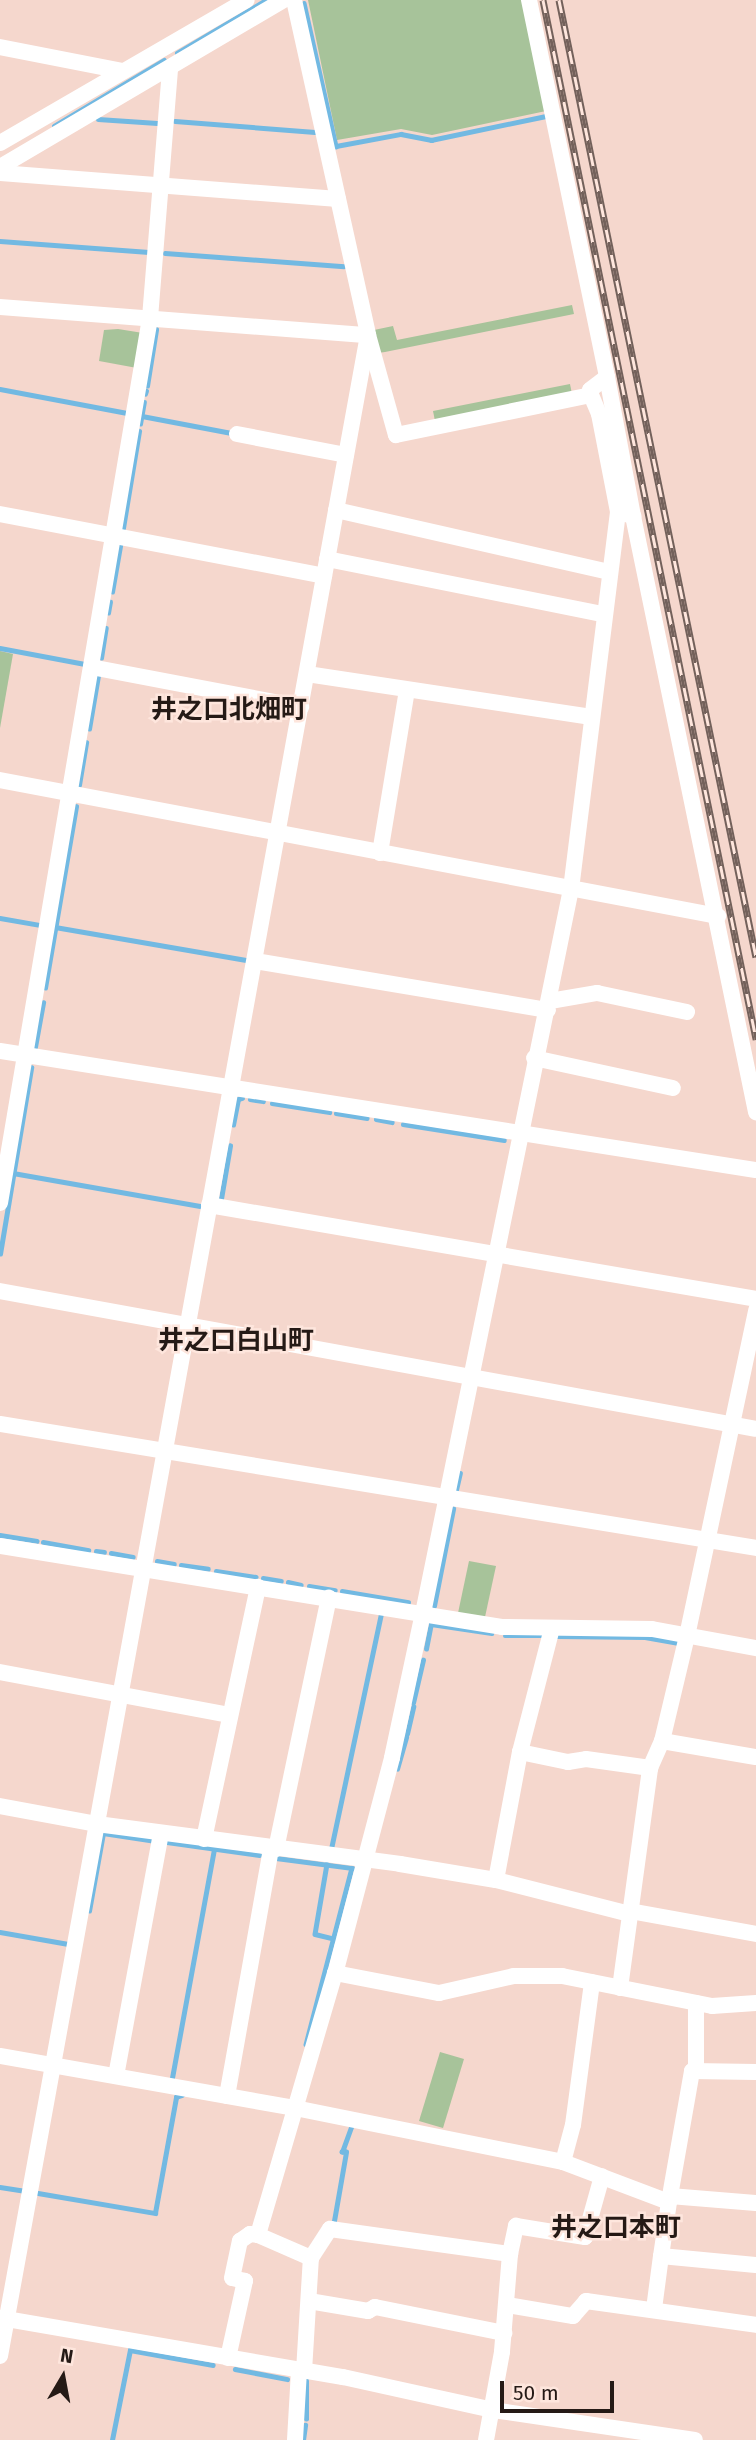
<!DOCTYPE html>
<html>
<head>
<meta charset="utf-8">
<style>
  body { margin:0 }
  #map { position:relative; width:756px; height:2440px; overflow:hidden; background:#f5d7cd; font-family:"Fira Sans","Noto Sans JP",sans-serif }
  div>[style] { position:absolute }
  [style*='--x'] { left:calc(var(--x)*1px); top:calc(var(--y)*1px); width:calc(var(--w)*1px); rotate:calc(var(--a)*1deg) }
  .green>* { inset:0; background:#a7c39a }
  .stream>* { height:4.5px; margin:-2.25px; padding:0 2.25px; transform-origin:2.25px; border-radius:2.25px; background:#72b9e2 }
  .minor>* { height:16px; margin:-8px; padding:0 8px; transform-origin:8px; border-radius:8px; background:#fff }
  .rail>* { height:7px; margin-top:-3.5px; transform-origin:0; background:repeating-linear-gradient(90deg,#fee6dd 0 13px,#73615b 0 26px); box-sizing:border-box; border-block:2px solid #73615b }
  span { translate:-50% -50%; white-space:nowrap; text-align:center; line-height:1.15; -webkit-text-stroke:5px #fee6dd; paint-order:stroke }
  .quarter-label { font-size:26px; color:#251a16; font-weight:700 }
  .north { position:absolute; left:28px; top:2342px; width:70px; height:70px; -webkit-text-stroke:5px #fee6dd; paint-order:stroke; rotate:10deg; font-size:19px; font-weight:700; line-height:28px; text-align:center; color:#251a16 }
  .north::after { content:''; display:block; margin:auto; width:24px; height:32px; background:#251a16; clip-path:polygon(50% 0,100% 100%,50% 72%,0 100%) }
  .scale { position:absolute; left:500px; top:2381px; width:114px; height:32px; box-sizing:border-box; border:4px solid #251a16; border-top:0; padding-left:9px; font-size:21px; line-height:24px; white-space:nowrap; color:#251a16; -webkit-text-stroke:5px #fee6dd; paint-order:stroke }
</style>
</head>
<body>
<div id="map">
  <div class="green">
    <div style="clip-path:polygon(308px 0,523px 0,546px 111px,432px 135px,401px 129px,337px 140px)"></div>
    <div style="clip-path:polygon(572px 305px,574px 314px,385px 352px,378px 353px,374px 330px,393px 326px,397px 340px)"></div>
    <div style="clip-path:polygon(118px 329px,143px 333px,137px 368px,99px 361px,104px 330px)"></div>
    <div style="clip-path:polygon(570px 384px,572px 394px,435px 421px,433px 411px)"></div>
    <div style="clip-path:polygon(0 651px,13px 654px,0 728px)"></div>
    <div style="clip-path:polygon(469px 1561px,496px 1566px,485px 1617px,458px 1613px)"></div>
    <div style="clip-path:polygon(440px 2052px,464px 2059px,443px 2128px,419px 2121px)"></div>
  </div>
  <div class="stream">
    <div style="--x:304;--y:3;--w:147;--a:77.4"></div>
    <div style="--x:336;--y:146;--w:66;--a:-10.5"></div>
    <div style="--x:401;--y:134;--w:31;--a:11"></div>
    <div style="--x:431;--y:140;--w:117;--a:-11.8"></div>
    <div style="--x:177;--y:53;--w:104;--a:-30.8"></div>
    <div style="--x:98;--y:119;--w:59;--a:3.9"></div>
    <div style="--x:175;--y:121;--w:140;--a:4.5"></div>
    <div style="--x:54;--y:126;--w:128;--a:-31"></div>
    <div style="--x:0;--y:241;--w:149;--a:4.2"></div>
    <div style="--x:165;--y:253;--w:179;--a:4.2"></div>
    <div style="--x:147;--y:386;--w:57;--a:-80.9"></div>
    <div style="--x:0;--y:389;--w:129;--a:10.7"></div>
    <div style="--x:145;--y:394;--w:3;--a:-72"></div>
    <div style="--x:142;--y:416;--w:92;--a:10.7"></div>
    <div style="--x:140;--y:424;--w:22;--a:-80"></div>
    <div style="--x:123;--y:528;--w:98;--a:-80.6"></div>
    <div style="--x:112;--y:592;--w:47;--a:-80.1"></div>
    <div style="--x:108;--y:613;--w:11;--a:-80"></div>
    <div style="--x:0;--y:648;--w:86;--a:10.7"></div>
    <div style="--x:101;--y:658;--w:30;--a:-81"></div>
    <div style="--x:89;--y:729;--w:54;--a:-80.4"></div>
    <div style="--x:79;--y:785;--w:43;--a:-80.5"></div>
    <div style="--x:0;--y:918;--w:41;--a:9.9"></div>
    <div style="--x:55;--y:927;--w:195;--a:9.8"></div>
    <div style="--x:45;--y:988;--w:184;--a:-80.3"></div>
    <div style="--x:35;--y:1047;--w:45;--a:-79.7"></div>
    <div style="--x:250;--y:1099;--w:13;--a:9"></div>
    <div style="--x:272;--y:1103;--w:58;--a:9"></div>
    <div style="--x:336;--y:1113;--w:31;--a:9"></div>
    <div style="--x:376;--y:1119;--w:16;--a:11"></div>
    <div style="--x:403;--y:1124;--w:102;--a:9"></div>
    <div style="--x:233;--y:1125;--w:26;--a:-79"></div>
    <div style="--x:238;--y:1099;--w:4;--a:-14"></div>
    <div style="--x:13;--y:1173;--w:191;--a:10"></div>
    <div style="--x:221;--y:1199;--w:54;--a:-80.4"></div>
    <div style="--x:0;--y:1254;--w:189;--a:-80.5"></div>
    <div style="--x:456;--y:1490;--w:17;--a:-77"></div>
    <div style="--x:0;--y:1535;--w:37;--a:9"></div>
    <div style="--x:43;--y:1542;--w:46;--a:10.1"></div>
    <div style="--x:96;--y:1551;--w:8;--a:7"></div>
    <div style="--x:111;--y:1553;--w:22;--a:10"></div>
    <div style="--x:157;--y:1561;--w:17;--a:10"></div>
    <div style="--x:181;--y:1565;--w:27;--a:8"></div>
    <div style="--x:216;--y:1571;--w:40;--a:8.5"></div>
    <div style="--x:263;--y:1578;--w:18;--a:9"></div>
    <div style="--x:288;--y:1582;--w:13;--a:13"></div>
    <div style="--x:309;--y:1586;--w:26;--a:9"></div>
    <div style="--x:342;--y:1591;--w:67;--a:9.5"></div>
    <div style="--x:434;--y:1606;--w:99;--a:-78.9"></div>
    <div style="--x:505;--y:1636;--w:40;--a:0"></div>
    <div style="--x:557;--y:1636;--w:88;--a:0.7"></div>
    <div style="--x:645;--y:1637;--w:34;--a:10"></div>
    <div style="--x:426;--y:1649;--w:25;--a:-79"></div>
    <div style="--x:431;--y:1624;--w:61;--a:8.5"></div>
    <div style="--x:413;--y:1703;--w:44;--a:-76.9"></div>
    <div style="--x:407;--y:1734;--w:28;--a:-77"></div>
    <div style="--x:397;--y:1769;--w:33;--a:-74"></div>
    <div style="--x:167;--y:1842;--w:93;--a:8"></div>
    <div style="--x:331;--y:1849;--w:240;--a:-78"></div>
    <div style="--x:276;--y:1858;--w:77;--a:7.5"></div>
    <div style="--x:352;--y:1868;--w:182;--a:104.6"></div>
    <div style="--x:327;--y:1864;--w:71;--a:99.7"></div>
    <div style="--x:315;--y:1934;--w:21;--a:14"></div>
    <div style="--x:89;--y:1911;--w:79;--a:-79.8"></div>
    <div style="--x:103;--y:1833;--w:48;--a:8.5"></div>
    <div style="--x:0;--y:1932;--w:69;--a:10"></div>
    <div style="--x:172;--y:2078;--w:233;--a:-79.6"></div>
    <div style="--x:0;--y:2187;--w:24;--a:9"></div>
    <div style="--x:38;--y:2193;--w:119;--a:9.7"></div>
    <div style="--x:155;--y:2213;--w:118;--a:-79.7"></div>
    <div style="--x:176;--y:2097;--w:6;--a:-18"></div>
    <div style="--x:334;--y:2221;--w:70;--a:-80.1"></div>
    <div style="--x:346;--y:2152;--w:4;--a:180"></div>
    <div style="--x:342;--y:2152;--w:27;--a:-70"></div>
    <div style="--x:235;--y:2369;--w:53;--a:10.9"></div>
    <div style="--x:306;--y:2419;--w:38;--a:-90"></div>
    <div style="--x:112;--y:2440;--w:92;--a:-78.7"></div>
    <div style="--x:130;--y:2350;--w:84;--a:10.2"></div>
    <div style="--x:303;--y:2440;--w:15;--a:-82"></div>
  </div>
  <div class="minor">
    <div style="--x:294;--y:0;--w:343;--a:77.5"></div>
    <div style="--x:368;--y:335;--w:104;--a:74.4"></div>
    <div style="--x:396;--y:435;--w:199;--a:-11.6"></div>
    <div style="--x:591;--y:395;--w:21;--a:67"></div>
    <div style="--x:599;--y:414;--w:100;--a:79"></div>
    <div style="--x:618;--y:512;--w:380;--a:97.1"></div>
    <div style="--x:571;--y:889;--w:739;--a:101.55"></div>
    <div style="--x:423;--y:1613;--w:148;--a:102.1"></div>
    <div style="--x:392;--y:1758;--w:222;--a:104.8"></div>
    <div style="--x:335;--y:1973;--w:273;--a:106.4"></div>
    <div style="--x:258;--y:2235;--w:58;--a:23.5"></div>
    <div style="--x:529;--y:0;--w:385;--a:78.3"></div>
    <div style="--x:607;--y:377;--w:21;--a:143"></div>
    <div style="--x:590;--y:390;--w:5;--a:79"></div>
    <div style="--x:0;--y:47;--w:124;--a:11.1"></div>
    <div style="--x:0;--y:143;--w:285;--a:-30.1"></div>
    <div style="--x:0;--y:167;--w:329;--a:-30.5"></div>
    <div style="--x:0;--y:173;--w:339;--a:4.4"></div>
    <div style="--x:0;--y:307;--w:369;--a:4.4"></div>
    <div style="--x:607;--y:377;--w:141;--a:79.4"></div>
    <div style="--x:237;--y:434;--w:111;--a:10.9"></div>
    <div style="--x:336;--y:510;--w:279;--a:12.8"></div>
    <div style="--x:618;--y:512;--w:16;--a:15"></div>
    <div style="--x:633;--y:516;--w:609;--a:78.34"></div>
    <div style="--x:0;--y:514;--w:330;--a:10.8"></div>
    <div style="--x:327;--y:559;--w:281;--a:11.3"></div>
    <div style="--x:91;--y:667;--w:214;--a:10.8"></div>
    <div style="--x:307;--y:674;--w:286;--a:8.6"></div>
    <div style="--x:0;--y:780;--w:731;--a:10.73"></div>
    <div style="--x:380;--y:853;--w:165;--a:-80.6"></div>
    <div style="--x:255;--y:961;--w:297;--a:9.5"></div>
    <div style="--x:550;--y:1001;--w:48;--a:-9.7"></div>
    <div style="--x:597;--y:993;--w:92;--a:11.9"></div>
    <div style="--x:0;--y:1051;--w:765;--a:8.95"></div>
    <div style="--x:534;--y:1058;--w:142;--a:12.2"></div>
    <div style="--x:0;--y:1203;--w:898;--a:-80.38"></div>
    <div style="--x:150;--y:318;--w:251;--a:-85.4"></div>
    <div style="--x:209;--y:1205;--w:555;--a:9.75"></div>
    <div style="--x:0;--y:1291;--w:768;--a:10.34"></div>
    <div style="--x:0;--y:1424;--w:766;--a:9.31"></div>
    <div style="--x:0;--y:1546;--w:508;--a:9.17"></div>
    <div style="--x:502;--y:1627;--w:150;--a:0.8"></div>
    <div style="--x:652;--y:1629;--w:106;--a:10.4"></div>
    <div style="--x:0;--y:1672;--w:234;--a:10.6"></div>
    <div style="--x:662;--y:1741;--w:95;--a:9.7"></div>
    <div style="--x:520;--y:1752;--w:49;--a:11.8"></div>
    <div style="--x:568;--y:1762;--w:18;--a:-9"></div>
    <div style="--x:586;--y:1759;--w:65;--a:8"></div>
    <div style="--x:0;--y:1806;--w:99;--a:10.5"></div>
    <div style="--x:97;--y:1824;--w:306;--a:7.5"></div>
    <div style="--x:400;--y:1864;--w:97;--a:9.5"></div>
    <div style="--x:496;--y:1880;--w:137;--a:14.3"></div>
    <div style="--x:204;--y:1839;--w:258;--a:-77.9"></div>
    <div style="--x:276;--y:1849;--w:257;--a:-78.1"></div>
    <div style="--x:496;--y:1880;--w:130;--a:-79.4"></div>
    <div style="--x:520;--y:1752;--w:128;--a:-75.5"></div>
    <div style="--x:630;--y:1911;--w:128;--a:10.3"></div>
    <div style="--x:335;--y:1973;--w:106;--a:10.9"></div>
    <div style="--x:439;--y:1993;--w:77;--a:-12.8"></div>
    <div style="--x:514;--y:1976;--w:48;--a:0"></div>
    <div style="--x:562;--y:1976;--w:153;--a:11.3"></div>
    <div style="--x:712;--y:2006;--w:44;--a:-3.9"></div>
    <div style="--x:620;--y:1988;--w:222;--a:-82.2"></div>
    <div style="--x:650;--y:1768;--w:30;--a:-66"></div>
    <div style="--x:662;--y:1741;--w:108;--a:-76.6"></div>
    <div style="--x:687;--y:1636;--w:333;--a:-78"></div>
    <div style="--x:696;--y:2003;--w:68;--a:90"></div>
    <div style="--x:0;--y:2056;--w:300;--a:10"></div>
    <div style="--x:295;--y:2108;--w:273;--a:11.4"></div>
    <div style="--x:563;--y:2162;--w:113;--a:20.7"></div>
    <div style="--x:669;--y:2202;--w:6;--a:-81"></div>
    <div style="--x:670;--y:2196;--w:86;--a:4.7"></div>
    <div style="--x:116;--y:2076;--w:247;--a:-79.5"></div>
    <div style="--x:227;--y:2096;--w:252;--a:-79.9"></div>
    <div style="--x:563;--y:2162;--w:38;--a:-75"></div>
    <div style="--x:573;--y:2125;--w:144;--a:-82.4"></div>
    <div style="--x:670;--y:2196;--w:127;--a:-80"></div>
    <div style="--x:692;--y:2071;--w:64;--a:0.9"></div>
    <div style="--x:669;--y:2202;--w:55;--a:98.4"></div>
    <div style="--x:661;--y:2256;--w:95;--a:5.4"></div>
    <div style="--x:510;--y:2254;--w:29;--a:-78"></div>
    <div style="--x:516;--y:2226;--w:70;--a:9.1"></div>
    <div style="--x:585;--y:2237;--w:63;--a:-74.4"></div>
    <div style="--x:309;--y:2301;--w:60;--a:9.6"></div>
    <div style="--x:368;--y:2311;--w:8;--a:-30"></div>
    <div style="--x:375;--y:2307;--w:132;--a:11.4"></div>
    <div style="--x:507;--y:2305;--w:67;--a:9.5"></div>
    <div style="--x:573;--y:2316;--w:20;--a:-49"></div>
    <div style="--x:586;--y:2301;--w:172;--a:8"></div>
    <div style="--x:654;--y:2309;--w:53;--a:-82.5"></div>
    <div style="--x:0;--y:2318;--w:348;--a:9.8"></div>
    <div style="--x:343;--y:2377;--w:154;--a:12.4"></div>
    <div style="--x:493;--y:2410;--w:204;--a:8.4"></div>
    <div style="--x:0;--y:2356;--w:2049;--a:-79.68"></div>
    <div style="--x:228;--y:2358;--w:79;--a:-77.6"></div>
    <div style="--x:245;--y:2281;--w:13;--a:-167"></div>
    <div style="--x:232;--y:2278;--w:38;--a:-78"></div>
    <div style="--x:240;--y:2241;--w:12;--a:-35"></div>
    <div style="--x:250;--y:2234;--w:8;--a:7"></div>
    <div style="--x:304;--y:2371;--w:113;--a:-86.5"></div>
    <div style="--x:311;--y:2258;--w:35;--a:-57"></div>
    <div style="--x:330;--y:2229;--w:182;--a:7.9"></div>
    <div style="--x:510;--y:2254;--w:98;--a:94.7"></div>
    <div style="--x:502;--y:2352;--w:89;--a:100.3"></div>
    <div style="--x:295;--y:2440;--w:69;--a:-86.7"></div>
  </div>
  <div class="rail">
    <div style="--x:543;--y:0;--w:1061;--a:78.41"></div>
    <div style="--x:559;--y:0;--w:977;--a:78.37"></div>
  </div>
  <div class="quarter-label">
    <span style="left:229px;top:710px">井之口北畑町</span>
    <span style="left:236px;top:1341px">井之口白山町</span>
    <span style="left:616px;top:2228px">井之口本町</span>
  </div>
  <div class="north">N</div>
  <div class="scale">50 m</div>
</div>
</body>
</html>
